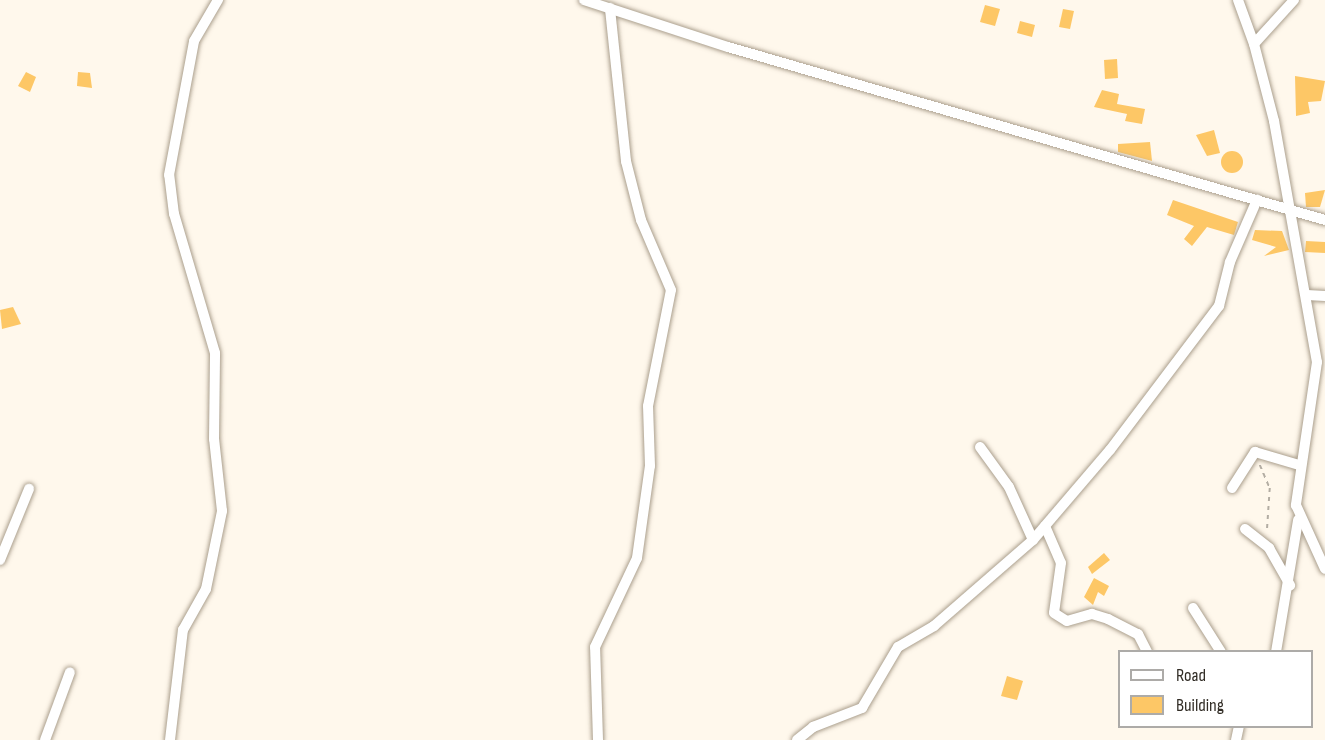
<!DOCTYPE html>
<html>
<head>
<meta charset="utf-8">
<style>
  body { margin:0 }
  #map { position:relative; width:1325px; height:740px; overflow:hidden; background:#fff8ec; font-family:"Sofia Sans Condensed",sans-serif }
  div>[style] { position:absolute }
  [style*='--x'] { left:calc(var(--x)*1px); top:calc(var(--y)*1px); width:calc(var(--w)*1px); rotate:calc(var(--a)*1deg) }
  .building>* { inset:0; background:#fdc766 }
  .round { border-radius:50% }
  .path>* { height:1.5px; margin-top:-0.75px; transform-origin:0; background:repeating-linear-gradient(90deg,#b3ada3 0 4.5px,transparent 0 9px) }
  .roads { filter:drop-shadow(0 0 2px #ab9f8d) drop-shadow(0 0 2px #ab9f8d) }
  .minor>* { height:10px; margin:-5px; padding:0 5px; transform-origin:5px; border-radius:5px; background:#fff }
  span { translate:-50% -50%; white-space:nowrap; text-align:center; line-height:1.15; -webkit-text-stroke:6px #fff; paint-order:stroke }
  .legend { position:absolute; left:1118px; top:650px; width:195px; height:78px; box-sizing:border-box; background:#fff; border:2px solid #adaba8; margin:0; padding:8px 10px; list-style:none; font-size:18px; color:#312c25 }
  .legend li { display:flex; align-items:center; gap:12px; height:30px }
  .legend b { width:30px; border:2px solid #adaba8 }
</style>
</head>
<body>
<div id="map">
  <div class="building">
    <div style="clip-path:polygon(985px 5px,1000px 9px,995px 26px,980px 22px)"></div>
    <div style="clip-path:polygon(1063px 9px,1074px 11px,1070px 29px,1059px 27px)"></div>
    <div style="clip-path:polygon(1020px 21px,1035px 25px,1032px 37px,1017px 33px)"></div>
    <div style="clip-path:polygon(1117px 59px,1118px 78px,1105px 79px,1104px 60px)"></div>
    <div style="clip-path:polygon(26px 72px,36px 77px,30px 92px,18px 86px)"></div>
    <div style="clip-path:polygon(78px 72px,90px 73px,92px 88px,77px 86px)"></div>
    <div style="clip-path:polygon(1295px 76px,1325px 81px,1321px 101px,1308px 102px,1310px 113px,1296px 116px)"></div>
    <div style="clip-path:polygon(1102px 90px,1119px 94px,1117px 104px,1145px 109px,1142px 124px,1125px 121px,1127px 114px,1094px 107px)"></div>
    <div style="clip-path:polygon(1214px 130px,1220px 153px,1207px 156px,1196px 135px)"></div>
    <div style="clip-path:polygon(1150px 142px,1152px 161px,1118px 152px,1118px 144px)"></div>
    <div class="round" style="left:1221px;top:151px;width:22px;height:22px"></div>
    <div style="clip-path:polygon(1325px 190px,1320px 207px,1306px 207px,1305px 193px)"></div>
    <div style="clip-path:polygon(1173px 200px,1238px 222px,1234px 235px,1207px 227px,1192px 246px,1184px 239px,1194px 226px,1167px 215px)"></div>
    <div style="clip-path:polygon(1255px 230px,1282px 231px,1289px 250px,1264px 256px,1276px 247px,1252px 240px)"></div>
    <div style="clip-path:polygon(1306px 241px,1325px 242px,1325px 253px,1305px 252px)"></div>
    <div style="clip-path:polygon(13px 307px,21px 324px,2px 329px,0 310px)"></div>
    <div style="clip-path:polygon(1104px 553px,1110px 560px,1092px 574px,1088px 567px)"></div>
    <div style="clip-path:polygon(1094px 578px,1109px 586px,1104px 596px,1098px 592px,1093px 605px,1084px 597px)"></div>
    <div style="clip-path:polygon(1007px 676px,1023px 681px,1017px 700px,1001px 696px)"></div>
  </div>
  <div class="path">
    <div style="--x:1260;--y:465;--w:25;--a:67"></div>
    <div style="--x:1270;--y:488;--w:45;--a:93.8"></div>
  </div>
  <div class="roads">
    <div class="minor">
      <div style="--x:584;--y:0;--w:151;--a:18.1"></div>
      <div style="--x:728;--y:47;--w:622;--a:16.16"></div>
      <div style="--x:1238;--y:0;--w:47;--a:70"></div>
      <div style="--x:1294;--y:0;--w:59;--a:132.3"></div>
      <div style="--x:1254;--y:44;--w:80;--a:75.4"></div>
      <div style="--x:1274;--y:121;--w:245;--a:79.9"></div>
      <div style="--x:1317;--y:362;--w:145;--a:98.4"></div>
      <div style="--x:1296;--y:505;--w:70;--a:65.6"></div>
      <div style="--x:1307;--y:295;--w:18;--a:3"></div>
      <div style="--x:980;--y:447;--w:49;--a:54.1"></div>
      <div style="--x:1009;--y:487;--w:58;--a:65.6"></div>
      <div style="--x:1232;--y:488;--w:43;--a:-57.4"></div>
      <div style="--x:1255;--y:452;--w:46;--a:16.5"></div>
      <div style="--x:1045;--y:526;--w:40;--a:66.6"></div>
      <div style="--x:1061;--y:563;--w:50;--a:98"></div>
      <div style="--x:1054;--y:613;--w:15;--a:32"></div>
      <div style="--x:1067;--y:621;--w:26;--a:-16"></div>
      <div style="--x:1092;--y:614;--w:17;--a:17"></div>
      <div style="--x:1108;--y:619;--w:34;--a:27"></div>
      <div style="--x:1138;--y:634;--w:20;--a:63"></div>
      <div style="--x:1245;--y:529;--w:31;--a:38"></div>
      <div style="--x:1269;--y:548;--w:43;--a:60.4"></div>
      <div style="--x:0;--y:560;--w:77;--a:-67.8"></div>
      <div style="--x:1193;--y:608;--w:52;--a:57.5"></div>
      <div style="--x:1276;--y:652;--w:134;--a:-80.5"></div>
      <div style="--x:45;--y:740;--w:72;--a:-69.8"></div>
      <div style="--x:170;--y:740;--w:111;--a:-83.3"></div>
      <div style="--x:183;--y:630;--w:47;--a:-60.7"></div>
      <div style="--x:206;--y:589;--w:80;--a:-78.4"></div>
      <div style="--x:222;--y:511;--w:72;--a:-96.3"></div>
      <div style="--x:214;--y:439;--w:86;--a:-89.3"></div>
      <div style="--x:215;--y:353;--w:145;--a:-106.4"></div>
      <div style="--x:174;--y:214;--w:39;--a:-97"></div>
      <div style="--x:169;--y:175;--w:136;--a:-79.4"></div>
      <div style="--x:194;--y:41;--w:48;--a:-59.7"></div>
      <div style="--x:598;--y:740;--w:93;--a:-91.8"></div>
      <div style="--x:595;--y:647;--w:98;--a:-64.7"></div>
      <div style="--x:637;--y:558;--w:93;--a:-82"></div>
      <div style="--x:650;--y:466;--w:60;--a:-91.9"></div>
      <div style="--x:648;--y:406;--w:118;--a:-78.8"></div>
      <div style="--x:671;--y:290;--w:76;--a:-113.2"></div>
      <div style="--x:641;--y:220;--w:61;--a:-104.3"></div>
      <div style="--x:626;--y:161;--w:154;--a:-96"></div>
      <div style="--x:797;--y:740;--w:21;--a:-39"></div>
      <div style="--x:813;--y:727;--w:53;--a:-21.2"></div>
      <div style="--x:862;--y:708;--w:71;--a:-59.5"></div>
      <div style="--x:898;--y:647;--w:42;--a:-30.3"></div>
      <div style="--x:934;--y:626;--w:131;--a:-41"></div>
      <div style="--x:1033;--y:540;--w:118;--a:-49.5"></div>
      <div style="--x:1110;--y:450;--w:181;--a:-52.9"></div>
      <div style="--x:1219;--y:306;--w:45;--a:-76"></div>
      <div style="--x:1230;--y:262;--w:68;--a:-66.5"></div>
      <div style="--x:1236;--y:740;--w:14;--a:-78"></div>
    </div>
  </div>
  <ul class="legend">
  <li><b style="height:8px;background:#fff"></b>Road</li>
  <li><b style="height:16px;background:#fdc766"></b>Building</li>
  </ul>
</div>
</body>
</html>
